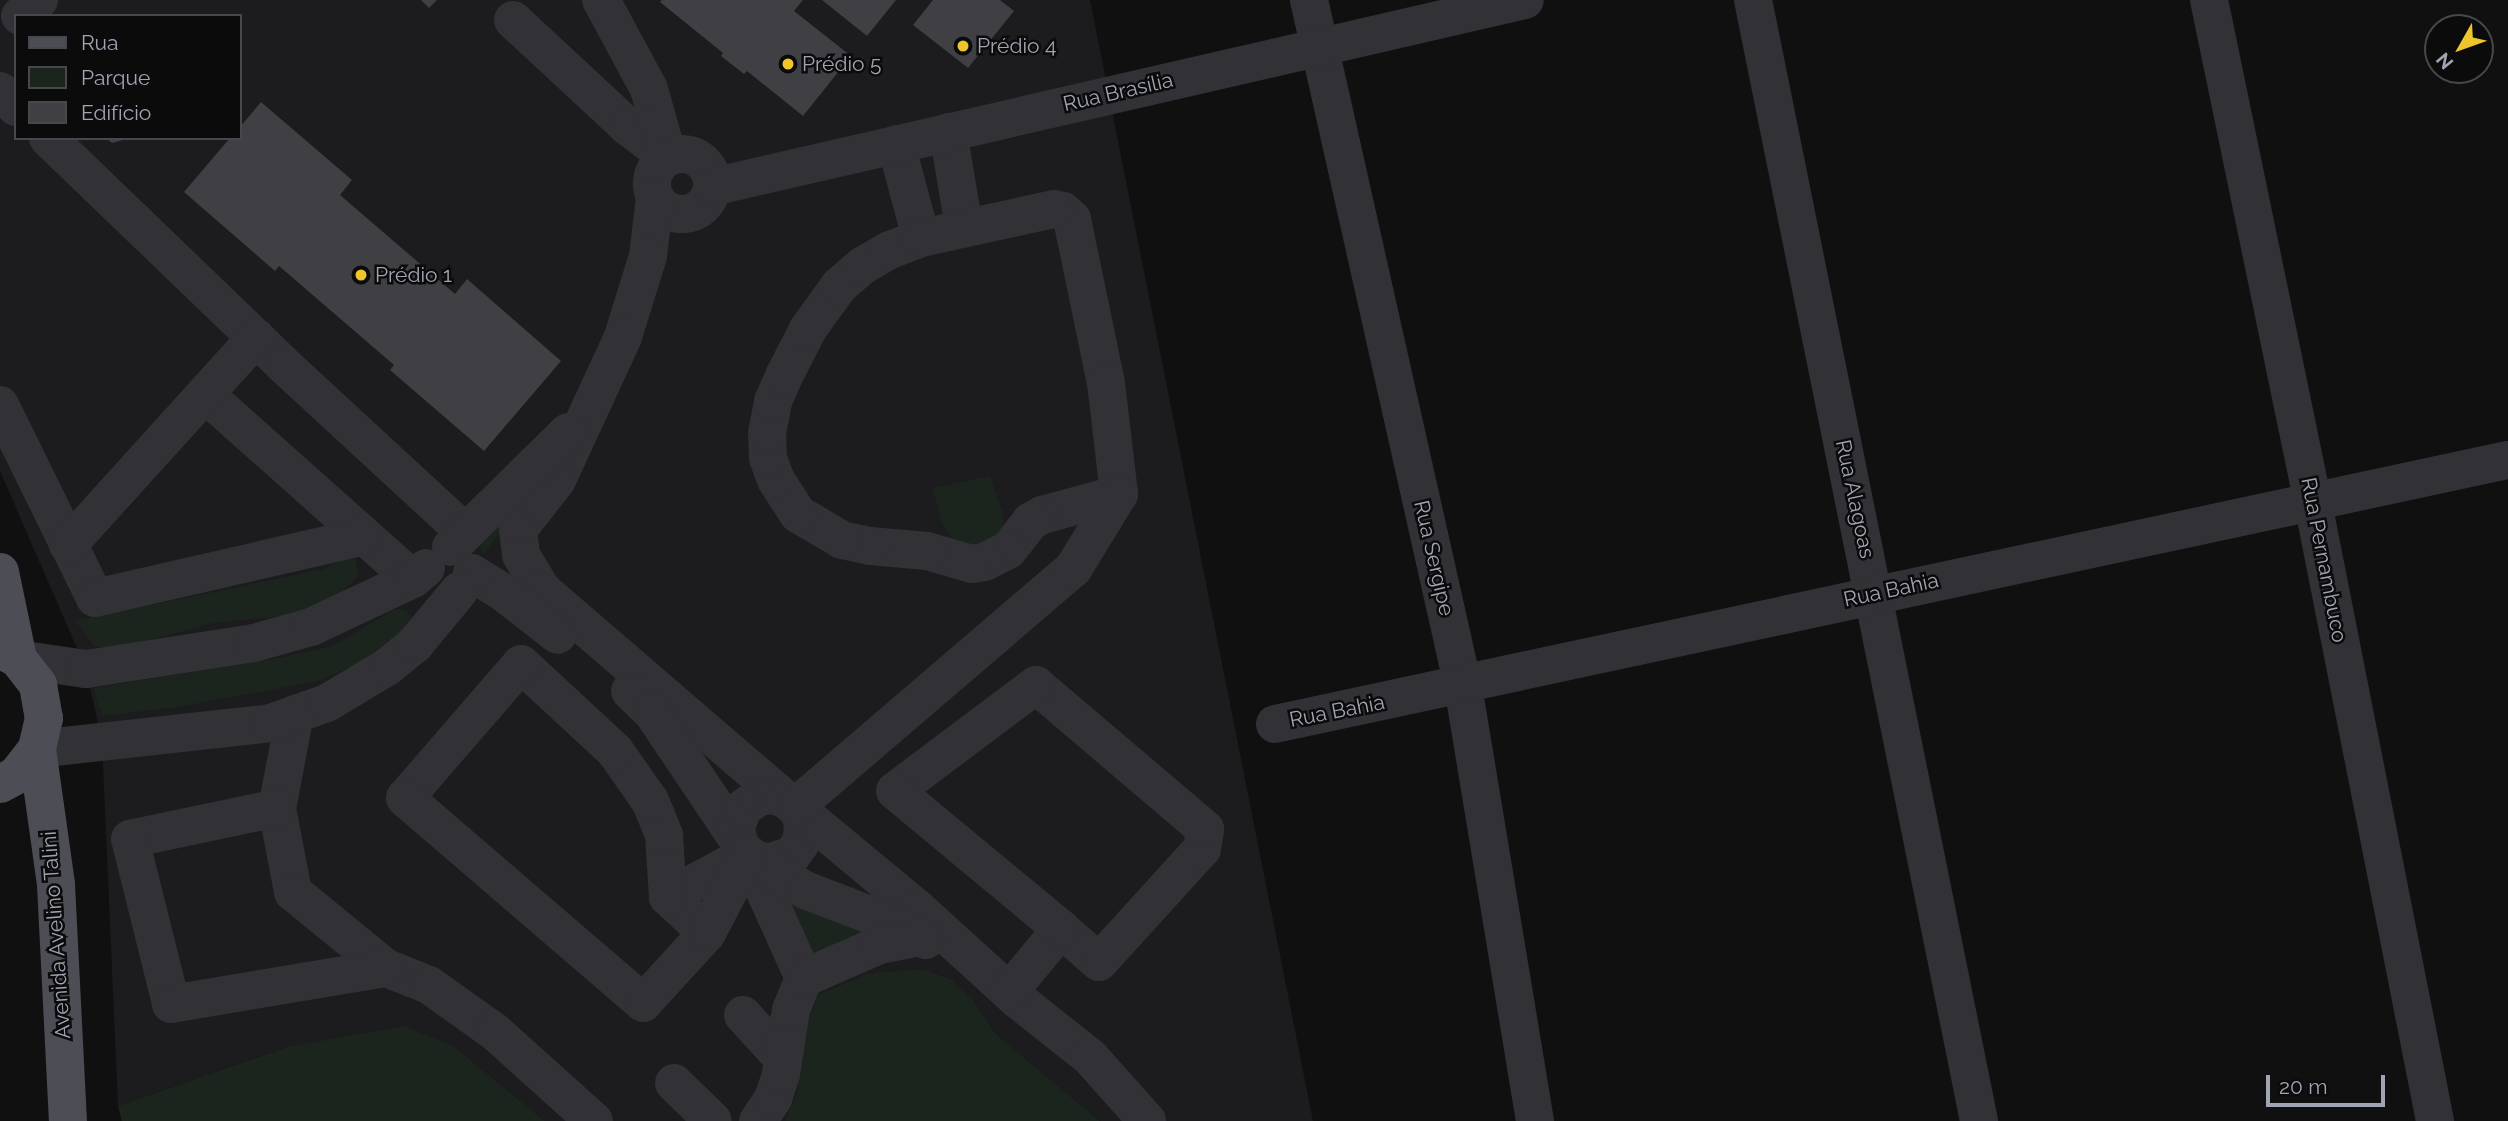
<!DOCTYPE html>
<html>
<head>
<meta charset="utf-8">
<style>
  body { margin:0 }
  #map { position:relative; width:2508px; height:1121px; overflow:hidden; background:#101011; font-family:Raleway,sans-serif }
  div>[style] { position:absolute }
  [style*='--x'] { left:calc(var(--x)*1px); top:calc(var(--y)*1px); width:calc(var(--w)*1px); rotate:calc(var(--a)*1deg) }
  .built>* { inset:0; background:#1c1c1e }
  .green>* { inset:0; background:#1c241e }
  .building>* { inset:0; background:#3f3f44 }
  .minor>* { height:38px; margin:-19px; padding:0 19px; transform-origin:19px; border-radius:19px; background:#313136 }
  .minor>.ring { margin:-19px; padding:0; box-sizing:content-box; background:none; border:38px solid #313136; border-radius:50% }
  .major>* { height:38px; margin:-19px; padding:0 19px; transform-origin:19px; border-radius:19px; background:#4d4e55 }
  .dots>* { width:19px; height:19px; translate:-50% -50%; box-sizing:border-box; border:4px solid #0b0b0c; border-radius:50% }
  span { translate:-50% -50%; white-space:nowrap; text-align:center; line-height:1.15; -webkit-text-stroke:5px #0b0b0c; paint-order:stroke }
  .poi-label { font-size:21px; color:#a1a4b2 }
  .left { translate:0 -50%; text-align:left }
  .street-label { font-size:21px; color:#a1a4b2 }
  .legend { position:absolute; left:14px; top:14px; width:228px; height:126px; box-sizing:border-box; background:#0b0b0c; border:2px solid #47484e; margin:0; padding:9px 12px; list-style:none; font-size:21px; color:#a1a4b2 }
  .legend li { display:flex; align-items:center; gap:14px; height:35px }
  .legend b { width:35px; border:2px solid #47484e }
  .north { position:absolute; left:2424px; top:14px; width:70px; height:70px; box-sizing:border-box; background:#0b0b0c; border:2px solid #47484e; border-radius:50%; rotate:230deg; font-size:19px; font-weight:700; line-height:28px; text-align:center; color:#a1a4b2 }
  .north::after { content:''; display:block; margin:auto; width:24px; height:32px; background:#eec62b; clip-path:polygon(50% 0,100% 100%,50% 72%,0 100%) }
  .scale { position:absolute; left:2266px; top:1075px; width:119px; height:32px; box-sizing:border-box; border:4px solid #a1a4b2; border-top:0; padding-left:9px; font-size:21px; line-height:24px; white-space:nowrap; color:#a1a4b2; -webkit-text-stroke:5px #0b0b0c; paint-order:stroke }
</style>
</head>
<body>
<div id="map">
  <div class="built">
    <div style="clip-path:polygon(evenodd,0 0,1090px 0,1313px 1121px,1100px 1121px,996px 1034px,973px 999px,951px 979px,923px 969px,804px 1030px,797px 1091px,785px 1121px,545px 1121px,455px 1047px,287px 1047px,118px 1106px,102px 741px,86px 669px,0 471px,0 0,16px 16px,240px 16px,240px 138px,16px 138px,16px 16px)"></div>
  </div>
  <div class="green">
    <div style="clip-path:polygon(555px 464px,483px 555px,474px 533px)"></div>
    <div style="clip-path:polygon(990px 476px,1003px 514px,1003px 538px,958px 548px,940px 519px,933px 488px)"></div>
    <div style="clip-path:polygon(350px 556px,356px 561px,358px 577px,329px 603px,305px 614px,213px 623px,116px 649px,94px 646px,75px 621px,324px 569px)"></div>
    <div style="clip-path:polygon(401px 609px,407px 611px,414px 620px,407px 628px,356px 664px,319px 681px,178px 707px,102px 716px,94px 688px,279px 658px,333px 646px,393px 610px)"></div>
    <div style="clip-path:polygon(784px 900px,872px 929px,811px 959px)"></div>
    <div style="clip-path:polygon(923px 969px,951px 979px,973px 999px,996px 1034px,1100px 1121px,785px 1121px,797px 1091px,804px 1030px,819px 995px,866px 974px)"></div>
    <div style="clip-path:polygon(404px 1026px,455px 1047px,545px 1121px,122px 1121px,118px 1106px,287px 1047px)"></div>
  </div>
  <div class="building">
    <div style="clip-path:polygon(421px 0,437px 0,429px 8px)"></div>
    <div style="clip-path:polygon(662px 0,803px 0,794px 11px,851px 56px,803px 116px,747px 71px,744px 74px,721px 56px,723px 53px,660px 2px)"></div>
    <div style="clip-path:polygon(822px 0,896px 0,867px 36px)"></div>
    <div style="clip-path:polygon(933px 0,1000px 0,1014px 11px,968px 68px,913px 25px)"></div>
    <div style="clip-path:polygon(261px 102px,352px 180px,340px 195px,397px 244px,455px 294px,467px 279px,561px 361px,484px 451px,390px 370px,394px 365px,279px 266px,275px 271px,184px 192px,230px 138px,240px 138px,240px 127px)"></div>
    <div style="clip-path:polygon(106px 138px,126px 138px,126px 139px,112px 143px)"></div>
  </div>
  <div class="minor">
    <div style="--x:1309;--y:0;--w:703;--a:77.35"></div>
    <div style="--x:1463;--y:686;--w:441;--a:80.6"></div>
    <div style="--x:1753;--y:0;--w:1144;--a:78.6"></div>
    <div style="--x:2209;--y:0;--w:514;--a:78.32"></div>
    <div style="--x:2313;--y:503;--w:630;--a:78.83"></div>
    <div style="--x:20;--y:16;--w:25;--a:-40"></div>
    <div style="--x:513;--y:20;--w:156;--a:42.9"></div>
    <div style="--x:627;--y:126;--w:51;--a:37.1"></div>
    <div style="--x:668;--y:157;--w:71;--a:-105.6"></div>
    <div style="--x:649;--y:89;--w:101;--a:-118.3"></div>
    <div style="--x:0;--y:91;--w:23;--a:45"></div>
    <div style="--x:948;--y:132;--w:96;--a:80.4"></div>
    <div style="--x:48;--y:138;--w:332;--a:43.9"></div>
    <div style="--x:287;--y:368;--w:242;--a:42.7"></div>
    <div style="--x:896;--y:144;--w:97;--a:75.1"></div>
    <div class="ring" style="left:652px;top:154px;width:22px;height:22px"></div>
    <div style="--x:712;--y:187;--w:834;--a:-12.95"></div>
    <div style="--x:655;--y:198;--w:58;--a:96.9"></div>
    <div style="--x:648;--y:256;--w:85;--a:107.2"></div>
    <div style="--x:623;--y:337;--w:157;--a:114.8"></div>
    <div style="--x:557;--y:480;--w:63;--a:128"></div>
    <div style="--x:518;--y:530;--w:25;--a:83"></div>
    <div style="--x:521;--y:555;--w:41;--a:59"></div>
    <div style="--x:542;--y:590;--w:321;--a:40.7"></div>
    <div style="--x:1054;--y:209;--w:9;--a:13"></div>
    <div style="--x:1063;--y:211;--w:12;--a:42"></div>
    <div style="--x:1072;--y:219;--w:167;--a:78.3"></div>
    <div style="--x:1106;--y:383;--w:112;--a:83.3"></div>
    <div style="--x:1119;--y:494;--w:80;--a:164.7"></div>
    <div style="--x:1042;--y:515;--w:13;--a:151"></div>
    <div style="--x:1031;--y:521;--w:37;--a:128"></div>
    <div style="--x:1008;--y:550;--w:27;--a:153"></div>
    <div style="--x:984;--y:562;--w:12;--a:171"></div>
    <div style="--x:972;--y:564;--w:47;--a:-163.9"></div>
    <div style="--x:927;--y:551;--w:57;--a:-175"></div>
    <div style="--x:870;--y:546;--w:29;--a:-168"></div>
    <div style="--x:842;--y:540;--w:51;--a:-149.4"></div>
    <div style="--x:798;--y:514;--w:40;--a:-122.9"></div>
    <div style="--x:776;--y:480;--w:23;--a:-110"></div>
    <div style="--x:768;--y:458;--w:25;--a:-92"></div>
    <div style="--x:767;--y:433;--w:33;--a:-79"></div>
    <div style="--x:773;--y:401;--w:27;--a:-66"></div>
    <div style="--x:784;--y:376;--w:53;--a:-62.9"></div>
    <div style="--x:808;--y:329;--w:53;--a:-54.2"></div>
    <div style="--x:839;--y:286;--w:30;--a:-41"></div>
    <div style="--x:862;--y:266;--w:32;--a:-30"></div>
    <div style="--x:890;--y:250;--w:33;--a:-21"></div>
    <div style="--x:921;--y:238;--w:136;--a:-12.3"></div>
    <div style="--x:205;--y:394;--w:278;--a:41.7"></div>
    <div style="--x:0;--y:405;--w:215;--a:63.8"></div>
    <div style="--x:95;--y:598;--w:274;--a:-12.9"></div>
    <div style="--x:68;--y:545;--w:280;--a:-47.8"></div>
    <div style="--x:451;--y:547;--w:164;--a:-44.5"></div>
    <div style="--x:472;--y:573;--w:38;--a:32"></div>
    <div style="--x:504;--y:593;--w:68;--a:37.9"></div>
    <div style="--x:18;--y:659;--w:69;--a:8.4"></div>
    <div style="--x:86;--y:669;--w:170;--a:-8.8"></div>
    <div style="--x:254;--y:643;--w:59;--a:-15.7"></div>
    <div style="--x:311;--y:627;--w:113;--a:-25.2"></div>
    <div style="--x:413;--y:579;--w:17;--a:-40"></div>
    <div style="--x:630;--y:691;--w:30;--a:44"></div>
    <div style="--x:652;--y:712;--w:154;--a:56.1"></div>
    <div style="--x:295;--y:714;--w:96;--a:100.8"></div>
    <div style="--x:277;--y:808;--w:86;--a:79.2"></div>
    <div style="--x:293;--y:892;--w:120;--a:39.3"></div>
    <div style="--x:386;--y:968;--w:46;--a:21.6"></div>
    <div style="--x:429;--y:985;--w:81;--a:35.5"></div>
    <div style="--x:495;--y:1032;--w:133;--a:42"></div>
    <div style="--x:1275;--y:724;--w:1261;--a:-12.09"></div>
    <div style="--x:37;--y:749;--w:235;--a:-6.3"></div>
    <div style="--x:271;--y:723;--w:59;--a:-19.7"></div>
    <div style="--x:327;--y:703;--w:70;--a:-31"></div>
    <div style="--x:387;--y:667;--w:36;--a:-39"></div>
    <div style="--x:415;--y:644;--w:69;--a:-50.3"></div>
    <div style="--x:795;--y:807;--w:13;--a:58"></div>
    <div style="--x:802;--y:818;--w:14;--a:86"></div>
    <div style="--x:803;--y:832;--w:12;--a:104"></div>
    <div style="--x:800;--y:844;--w:14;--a:126"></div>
    <div style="--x:792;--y:855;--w:25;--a:162"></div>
    <div style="--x:768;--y:863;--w:14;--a:-163"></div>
    <div style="--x:755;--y:859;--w:14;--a:-144"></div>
    <div style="--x:744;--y:851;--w:13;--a:-119"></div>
    <div style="--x:738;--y:840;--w:13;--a:-99"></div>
    <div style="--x:736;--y:827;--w:20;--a:-70"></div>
    <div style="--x:743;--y:808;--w:19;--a:-35"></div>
    <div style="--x:759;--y:797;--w:13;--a:-9"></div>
    <div style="--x:772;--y:795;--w:14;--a:17"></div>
    <div style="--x:785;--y:799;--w:13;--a:39"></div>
    <div style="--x:795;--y:807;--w:160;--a:39.7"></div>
    <div style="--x:918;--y:909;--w:135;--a:42.3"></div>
    <div style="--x:1018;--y:1000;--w:92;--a:38.4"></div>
    <div style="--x:1090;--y:1057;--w:86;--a:48.3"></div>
    <div style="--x:795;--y:807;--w:366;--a:-40.6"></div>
    <div style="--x:1073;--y:569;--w:88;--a:-58.5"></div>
    <div style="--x:277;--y:808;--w:150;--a:168.1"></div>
    <div style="--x:130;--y:839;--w:170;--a:76"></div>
    <div style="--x:171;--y:1004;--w:218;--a:-9.5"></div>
    <div style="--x:748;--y:854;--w:136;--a:65.7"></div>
    <div style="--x:755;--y:859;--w:59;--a:31.8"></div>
    <div style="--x:805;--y:890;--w:101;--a:21"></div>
    <div style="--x:899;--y:926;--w:30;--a:28"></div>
    <div style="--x:668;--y:897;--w:91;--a:-28.3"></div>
    <div style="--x:707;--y:933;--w:53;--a:-137.3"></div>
    <div style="--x:668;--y:897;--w:62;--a:-93.7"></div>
    <div style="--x:664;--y:835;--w:37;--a:-112"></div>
    <div style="--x:650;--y:801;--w:61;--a:-125"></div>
    <div style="--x:615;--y:751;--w:128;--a:-137.2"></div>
    <div style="--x:521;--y:664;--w:177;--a:130.9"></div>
    <div style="--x:405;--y:798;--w:314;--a:40.7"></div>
    <div style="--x:643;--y:1003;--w:95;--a:-47.6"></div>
    <div style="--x:707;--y:933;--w:89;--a:-62.6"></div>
    <div style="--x:1009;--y:992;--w:82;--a:-50.5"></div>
    <div style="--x:1061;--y:929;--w:50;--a:41"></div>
    <div style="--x:1099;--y:962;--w:153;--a:-47.7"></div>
    <div style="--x:1202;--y:849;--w:20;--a:-81"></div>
    <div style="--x:1205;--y:829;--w:222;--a:-139.6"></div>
    <div style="--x:1036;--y:685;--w:176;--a:143.1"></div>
    <div style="--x:895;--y:791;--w:216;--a:39.7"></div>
    <div style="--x:743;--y:1015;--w:59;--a:47.7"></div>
    <div style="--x:674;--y:1083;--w:54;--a:44.3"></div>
    <div style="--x:758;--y:1121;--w:27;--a:-56"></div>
    <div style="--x:773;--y:1099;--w:26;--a:-72"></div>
    <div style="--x:781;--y:1074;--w:65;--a:-81.1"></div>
    <div style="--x:791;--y:1010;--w:35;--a:-68"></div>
    <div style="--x:804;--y:978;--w:82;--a:-23.7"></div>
    <div style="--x:879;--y:945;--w:43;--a:-10.8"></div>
  </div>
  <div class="major">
    <div style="--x:0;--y:572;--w:89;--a:78.3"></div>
    <div style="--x:0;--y:649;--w:21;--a:29"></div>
    <div style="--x:18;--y:659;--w:33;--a:52"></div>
    <div style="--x:38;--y:685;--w:34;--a:80"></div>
    <div style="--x:44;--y:718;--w:32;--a:103"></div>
    <div style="--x:37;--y:749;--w:33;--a:128"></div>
    <div style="--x:17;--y:775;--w:19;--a:152"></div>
    <div style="--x:37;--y:749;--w:137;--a:82"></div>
    <div style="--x:56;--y:885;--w:236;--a:87.1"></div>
  </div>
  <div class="dots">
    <div style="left:963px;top:46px;background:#eec62b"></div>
    <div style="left:788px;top:64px;background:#eec62b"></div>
    <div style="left:361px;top:275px;background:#eec62b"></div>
  </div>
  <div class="poi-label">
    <span class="left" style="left:977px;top:46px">Prédio 4</span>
    <span class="left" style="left:802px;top:64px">Prédio 5</span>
    <span class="left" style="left:375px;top:275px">Prédio 1</span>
  </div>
  <div class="street-label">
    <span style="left:1118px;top:92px;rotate:-13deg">Rua Brasília</span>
    <span style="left:1855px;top:499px;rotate:78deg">Rua Alagoas</span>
    <span style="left:1434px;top:558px;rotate:77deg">Rua Sergipe</span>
    <span style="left:2324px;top:560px;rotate:79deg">Rua Pernambuco</span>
    <span style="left:1891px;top:590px;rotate:-12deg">Rua Bahia</span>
    <span style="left:1337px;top:711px;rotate:-11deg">Rua Bahia</span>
    <span style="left:56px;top:935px;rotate:-94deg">Avenida Avelino Talini</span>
  </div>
  <ul class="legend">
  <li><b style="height:9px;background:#4d4e55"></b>Rua</li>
  <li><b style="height:19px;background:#1c241e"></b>Parque</li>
  <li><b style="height:19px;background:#3f3f44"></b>Edifício</li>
  </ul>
  <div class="north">N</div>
  <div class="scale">20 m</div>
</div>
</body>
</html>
